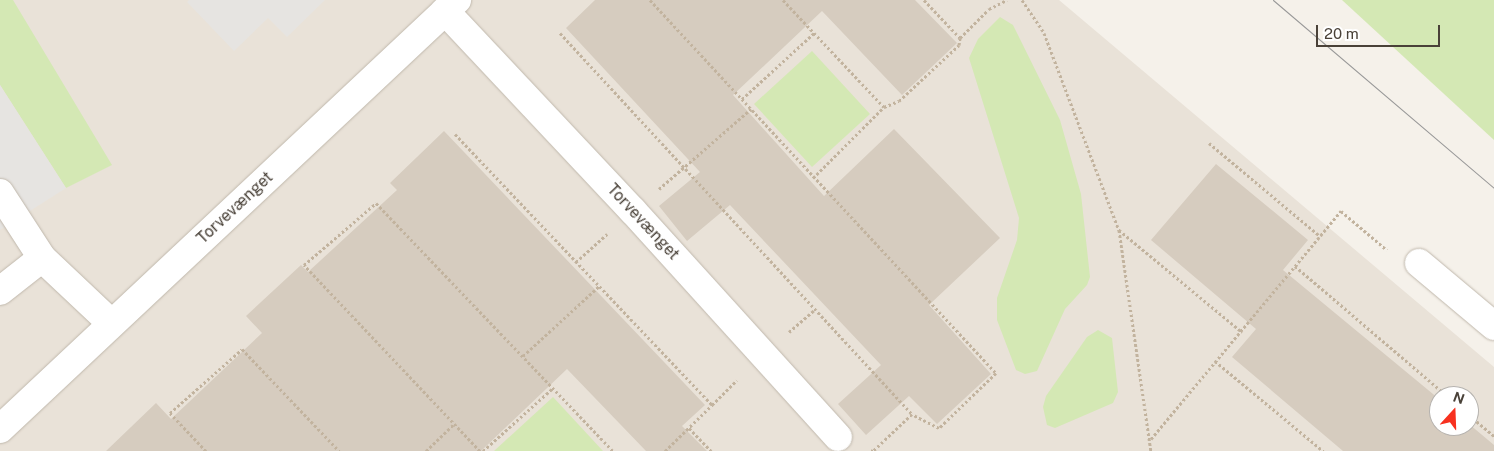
<!DOCTYPE html>
<html>
<head>
<meta charset="utf-8">
<style>
  body { margin:0 }
  #map { position:relative; width:1494px; height:451px; overflow:hidden; background:#f5f1ea; font-family:"Public Sans",sans-serif }
  div>[style] { position:absolute }
  [style*='--x'] { left:calc(var(--x)*1px); top:calc(var(--y)*1px); width:calc(var(--w)*1px); rotate:calc(var(--a)*1deg) }
  .residential>* { inset:0; background:#e9e2d8 }
  .green>* { inset:0; background:#d4e8b4 }
  .parking>* { inset:0; background:#e6e4e1 }
  .building>* { inset:0; background:#d6ccbf }
  .path>* { height:3px; margin-top:-1.5px; transform-origin:0; background:repeating-linear-gradient(90deg,#c2b39e 0 2.5px,transparent 0 5px) }
  .roads { filter:drop-shadow(0 0 1px #c0b8ac) drop-shadow(0 0 1px #c0b8ac) }
  .street>* { height:28px; margin:-14px; padding:0 14px; transform-origin:14px; border-radius:14px; background:#fff }
  .tram>* { height:1px; margin:-0.5px; padding:0 0.5px; transform-origin:0.5px; border-radius:0.5px; background:#989898 }
  span { translate:-50% -50%; white-space:nowrap; text-align:center; line-height:1.15; -webkit-text-stroke:4px #fff; paint-order:stroke }
  .street-label { font-size:16px; color:#494138 }
  .north { position:absolute; left:1429px; top:386px; width:50px; height:50px; box-sizing:border-box; background:#fff; border:1px solid #b6b3af; border-radius:50%; rotate:20deg; font-size:14px; font-weight:700; line-height:20px; text-align:center; color:#494138 }
  .north::after { content:''; display:block; margin:auto; width:18px; height:22px; background:#f7311f; clip-path:polygon(50% 0,100% 100%,50% 72%,0 100%) }
  .scale { position:absolute; left:1316px; top:25px; width:124px; height:22px; box-sizing:border-box; border:2px solid #494138; border-top:0; padding-left:6px; font-size:15px; line-height:18px; white-space:nowrap; color:#494138; -webkit-text-stroke:4px #fff; paint-order:stroke }
</style>
</head>
<body>
<div id="map">
  <div class="residential">
    <div style="clip-path:polygon(evenodd,0 0,1059px 0,1494px 367px,1494px 451px,0 451px,0 0,1439px 396px,1469px 396px,1469px 426px,1439px 426px,1439px 396px)"></div>
  </div>
  <div class="green">
    <div style="clip-path:polygon(0 0,13px 0,112px 165px,66px 188px,0 85px)"></div>
    <div style="clip-path:polygon(1342px 0,1494px 0,1494px 140px)"></div>
    <div style="clip-path:polygon(1000px 17px,1013px 25px,1060px 120px,1081px 194px,1090px 277px,1087px 285px,1065px 309px,1037px 371px,1025px 374px,1016px 370px,997px 320px,997px 298px,1017px 240px,1019px 218px,969px 58px,978px 39px)"></div>
    <div style="clip-path:polygon(812px 51px,870px 114px,812px 167px,754px 104px)"></div>
    <div style="clip-path:polygon(1098px 330px,1112px 338px,1118px 392px,1113px 403px,1055px 428px,1047px 425px,1043px 407px,1046px 396px,1087px 337px)"></div>
    <div style="clip-path:polygon(553px 397px,603px 451px,494px 451px)"></div>
  </div>
  <div class="parking">
    <div style="clip-path:polygon(189px 0,325px 0,287px 37px,268px 18px,234px 51px,187px 2px)"></div>
    <div style="clip-path:polygon(0 85px,66px 188px,0 230px)"></div>
  </div>
  <div class="building">
    <div style="clip-path:polygon(595px 0,915px 0,957px 43px,902px 95px,822px 11px,733px 95px,824px 196px,894px 129px,1000px 238px,929px 305px,991px 374px,937px 424px,909px 396px,866px 435px,838px 404px,881px 365px,730px 205px,687px 241px,659px 206px,700px 172px,566px 28px)"></div>
    <div style="clip-path:polygon(444px 131px,705px 405px,682px 426px,707px 451px,646px 451px,567px 369px,481px 451px,106px 451px,156px 403px,171px 419px,262px 333px,246px 316px,301px 265px,308px 272px,397px 190px,390px 183px)"></div>
    <div style="clip-path:polygon(1216px 164px,1308px 240px,1283px 270px,1439px 399px,1439px 426px,1469px 424px,1494px 445px,1494px 451px,1343px 451px,1232px 357px,1256px 329px,1151px 240px)"></div>
  </div>
  <div class="path">
    <div style="--x:650;--y:0;--w:509;--a:47.15"></div>
    <div style="--x:996;--y:373;--w:79;--a:136"></div>
    <div style="--x:939;--y:428;--w:30;--a:-153"></div>
    <div style="--x:783;--y:0;--w:147;--a:46.7"></div>
    <div style="--x:924;--y:0;--w:52;--a:46.5"></div>
    <div style="--x:1022;--y:0;--w:40;--a:56"></div>
    <div style="--x:1044;--y:33;--w:211;--a:69.2"></div>
    <div style="--x:1119;--y:230;--w:223;--a:81.8"></div>
    <div style="--x:560;--y:33;--w:519;--a:47.27"></div>
    <div style="--x:912;--y:414;--w:54;--a:136.5"></div>
    <div style="--x:873;--y:451;--w:4;--a:-166"></div>
    <div style="--x:742;--y:99;--w:98;--a:-42.5"></div>
    <div style="--x:455;--y:134;--w:373;--a:46.5"></div>
    <div style="--x:712;--y:405;--w:35;--a:-45"></div>
    <div style="--x:1209;--y:143;--w:145;--a:40"></div>
    <div style="--x:813;--y:178;--w:100;--a:-45"></div>
    <div style="--x:884;--y:107;--w:16;--a:-22"></div>
    <div style="--x:899;--y:101;--w:82;--a:-43"></div>
    <div style="--x:959;--y:45;--w:7;--a:-82"></div>
    <div style="--x:960;--y:38;--w:41;--a:-45"></div>
    <div style="--x:989;--y:9;--w:20;--a:-27"></div>
    <div style="--x:659;--y:189;--w:122;--a:-41"></div>
    <div style="--x:1119;--y:230;--w:160;--a:39.7"></div>
    <div style="--x:576;--y:262;--w:42;--a:-42.1"></div>
    <div style="--x:1295;--y:266;--w:200;--a:40.5"></div>
    <div style="--x:789;--y:332;--w:35;--a:-41"></div>
    <div style="--x:523;--y:356;--w:103;--a:-42.6"></div>
    <div style="--x:1215;--y:361;--w:141;--a:39.8"></div>
    <div style="--x:1469;--y:415;--w:33;--a:40"></div>
    <div style="--x:689;--y:428;--w:32;--a:46"></div>
    <div style="--x:1151;--y:439;--w:297;--a:-50.2"></div>
    <div style="--x:1341;--y:211;--w:60;--a:40.3"></div>
    <div style="--x:206;--y:451;--w:52;--a:-133.5"></div>
    <div style="--x:170;--y:413;--w:96;--a:-41.6"></div>
    <div style="--x:242;--y:349;--w:141;--a:46.4"></div>
    <div style="--x:426;--y:451;--w:40;--a:-44"></div>
    <div style="--x:480;--y:451;--w:256;--a:-133.4"></div>
    <div style="--x:304;--y:265;--w:95;--a:-40.7"></div>
    <div style="--x:376;--y:203;--w:343;--a:46.3"></div>
    <div style="--x:483;--y:451;--w:94;--a:-42"></div>
    <div style="--x:665;--y:451;--w:66;--a:-44.4"></div>
  </div>
  <div class="roads">
    <div class="street">
      <div style="--x:445;--y:11;--w:274;--a:46.8"></div>
      <div style="--x:633;--y:211;--w:305;--a:47.8"></div>
      <div style="--x:0;--y:193;--w:77;--a:57.1"></div>
      <div style="--x:42;--y:258;--w:95;--a:43.3"></div>
      <div style="--x:1419;--y:263;--w:98;--a:40"></div>
      <div style="--x:0;--y:291;--w:53;--a:-38.2"></div>
      <div style="--x:0;--y:429;--w:627;--a:-43.19"></div>
    </div>
  </div>
  <div class="tram">
    <div style="--x:1273;--y:0;--w:290;--a:40.4"></div>
  </div>
  <div class="street-label">
    <span style="left:235px;top:208px;rotate:-43deg">Torvevænget</span>
    <span style="left:643px;top:222px;rotate:47deg">Torvevænget</span>
  </div>
  <div class="north">N</div>
  <div class="scale">20 m</div>
</div>
</body>
</html>
